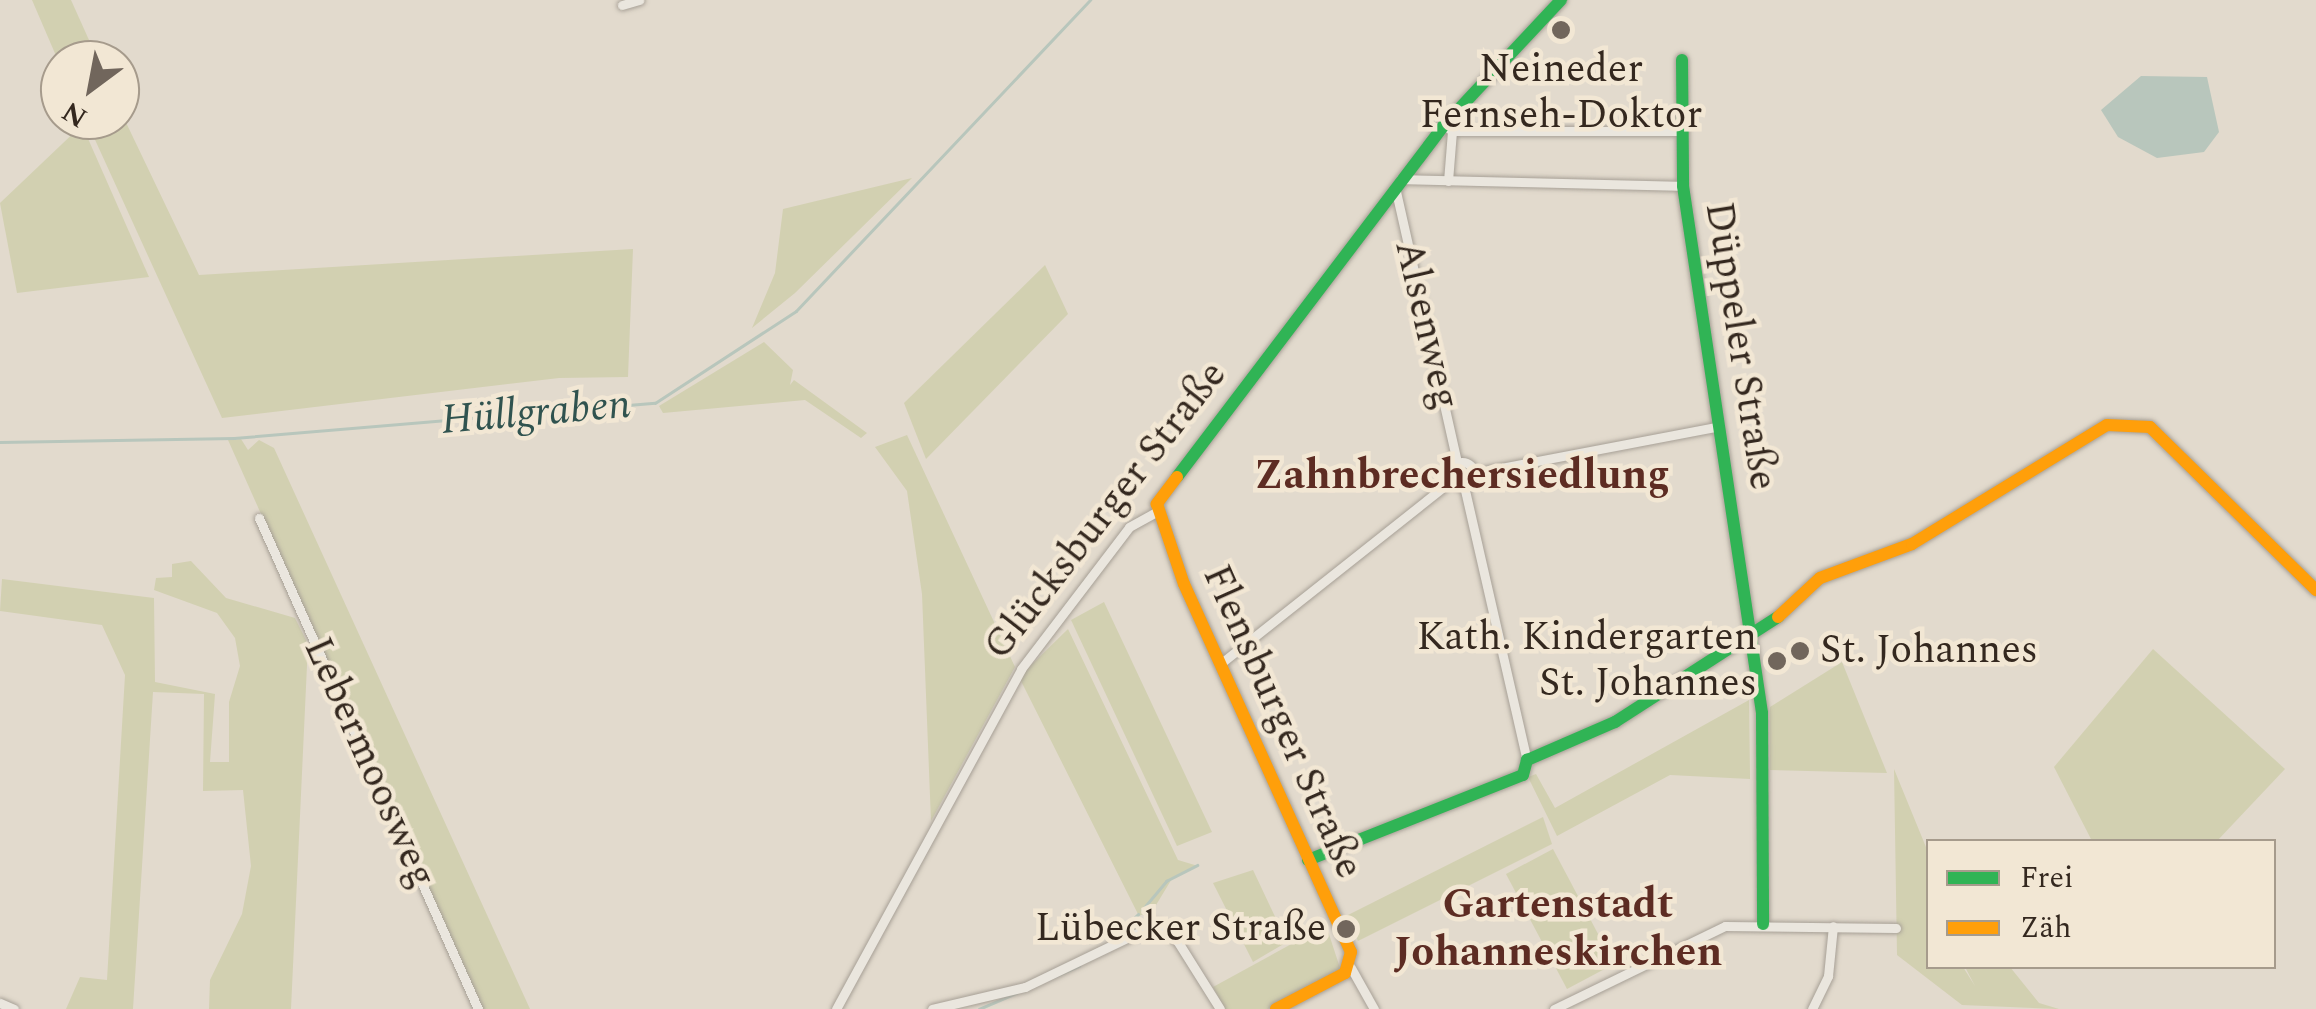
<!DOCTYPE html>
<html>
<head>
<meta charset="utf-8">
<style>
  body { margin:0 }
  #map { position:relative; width:2316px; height:1009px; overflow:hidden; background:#e2dacd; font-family:Spectral,serif }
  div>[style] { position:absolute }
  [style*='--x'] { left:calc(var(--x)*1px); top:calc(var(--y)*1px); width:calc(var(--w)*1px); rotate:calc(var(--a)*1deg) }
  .green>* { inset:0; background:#d2d0b1 }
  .water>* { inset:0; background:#b8c6bc }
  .stream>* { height:2.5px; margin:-1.25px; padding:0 1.25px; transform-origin:1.25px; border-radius:1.25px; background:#b8c6bc }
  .roads { filter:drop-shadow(0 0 2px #a7a096) drop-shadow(0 0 2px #a7a096) }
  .street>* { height:9px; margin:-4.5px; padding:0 4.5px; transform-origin:4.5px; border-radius:4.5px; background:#eae6de }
  .street>.ring { margin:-4.5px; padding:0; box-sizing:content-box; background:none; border:9px solid #eae6de; border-radius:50% }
  .fast>* { height:12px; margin:-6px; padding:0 6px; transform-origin:6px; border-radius:6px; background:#30b455 }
  .slow>* { height:12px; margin:-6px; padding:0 6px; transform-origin:6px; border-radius:6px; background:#ff9f0a }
  .dots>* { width:28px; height:28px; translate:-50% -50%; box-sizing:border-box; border:5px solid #f2e7d4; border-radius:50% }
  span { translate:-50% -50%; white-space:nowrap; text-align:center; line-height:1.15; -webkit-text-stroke:9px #f2e7d4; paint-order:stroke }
  .poi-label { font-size:40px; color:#34281f }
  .right { translate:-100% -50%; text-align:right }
  .left { translate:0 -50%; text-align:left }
  .street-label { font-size:40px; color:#34281f }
  .water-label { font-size:42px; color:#30534f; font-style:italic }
  .neighbourhood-label { font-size:42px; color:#5d2c23; font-weight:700 }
  .legend { position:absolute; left:1926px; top:839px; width:350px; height:130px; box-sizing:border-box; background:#f2e7d4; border:2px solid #a69b8c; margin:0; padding:12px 18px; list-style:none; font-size:30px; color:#34281f }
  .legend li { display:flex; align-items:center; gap:20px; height:50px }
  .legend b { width:50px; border:2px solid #a69b8c }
  .north { position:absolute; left:40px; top:40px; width:100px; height:100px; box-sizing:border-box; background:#f2e7d4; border:2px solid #a69b8c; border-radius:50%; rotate:212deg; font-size:28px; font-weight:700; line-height:40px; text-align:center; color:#34281f }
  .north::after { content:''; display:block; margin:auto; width:35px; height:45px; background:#71665c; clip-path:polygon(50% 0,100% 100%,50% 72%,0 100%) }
</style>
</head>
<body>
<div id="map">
  <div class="green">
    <div style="clip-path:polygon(32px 0,71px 0,98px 60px,60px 65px)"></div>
    <div style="clip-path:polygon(120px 110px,199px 275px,633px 249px,628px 377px,559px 378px,222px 418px,86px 120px,120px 120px)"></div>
    <div style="clip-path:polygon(82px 125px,149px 277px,17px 293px,0 203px)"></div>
    <div style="clip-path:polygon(912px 178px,795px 293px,752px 328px,775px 273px,783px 209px)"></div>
    <div style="clip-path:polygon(1045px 265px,1068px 314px,926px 459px,904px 403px)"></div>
    <div style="clip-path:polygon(764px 342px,793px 370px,790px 385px,794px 380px,867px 433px,861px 438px,805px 400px,663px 413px,659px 406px)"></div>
    <div style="clip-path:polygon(907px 435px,1015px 667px,931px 821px,922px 594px,907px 491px,875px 447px)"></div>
    <div style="clip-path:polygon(241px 439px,248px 450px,259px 440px,274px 448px,530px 1009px,482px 1009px,228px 440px)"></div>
    <div style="clip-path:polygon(191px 561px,226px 598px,295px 618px,308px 644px,291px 1009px,209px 1009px,210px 980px,242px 914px,251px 866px,243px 790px,203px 791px,204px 694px,153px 692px,133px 1009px,66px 1009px,80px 977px,107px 980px,125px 675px,102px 625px,0 611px,2px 579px,154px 598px,155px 682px,215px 694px,210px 762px,229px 762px,229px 702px,240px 666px,235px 638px,217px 613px,154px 590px,156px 578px,172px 577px,172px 564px)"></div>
    <div style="clip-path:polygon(1104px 602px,1212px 832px,1177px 846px,1071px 620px)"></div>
    <div style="clip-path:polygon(1068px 629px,1178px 860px,1198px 866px,1173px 877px,1153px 910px,1139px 916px,1019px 677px)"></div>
    <div style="clip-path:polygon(2153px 649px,2285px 769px,2217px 841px,2092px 841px,2054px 767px)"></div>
    <div style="clip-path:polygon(1842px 662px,1887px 773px,1770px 770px,1770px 707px)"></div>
    <div style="clip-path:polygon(1749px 700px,1750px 779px,1670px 775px,1557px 836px,1528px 777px,1536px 774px,1555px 808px)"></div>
    <div style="clip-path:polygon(1894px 769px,1928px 852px,1928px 966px,1963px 967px,1975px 986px,1965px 967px,2010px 967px,2039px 1003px,2059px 1009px,1962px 1005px,1897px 955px)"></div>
    <div style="clip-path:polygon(1543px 817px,1552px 844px,1358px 941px,1346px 916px)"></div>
    <div style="clip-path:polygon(1553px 849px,1614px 964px,1567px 989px,1506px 874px)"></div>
    <div style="clip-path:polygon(1253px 870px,1287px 942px,1253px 962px,1213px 883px)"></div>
    <div style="clip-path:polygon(1326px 925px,1341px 971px,1268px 1009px,1225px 1009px,1213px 987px)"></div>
  </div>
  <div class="water">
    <div style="clip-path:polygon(2141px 76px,2207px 77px,2219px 132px,2204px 152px,2157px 158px,2118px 137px,2101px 110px)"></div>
  </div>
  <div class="stream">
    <div style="--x:0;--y:442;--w:234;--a:-1"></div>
    <div style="--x:234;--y:438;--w:422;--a:-4.8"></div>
    <div style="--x:655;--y:403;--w:168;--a:-33.1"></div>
    <div style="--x:796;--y:311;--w:428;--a:-46.6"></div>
    <div style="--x:1142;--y:910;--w:38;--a:-50"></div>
    <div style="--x:1166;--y:881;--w:35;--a:-27"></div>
    <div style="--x:1119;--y:932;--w:26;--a:-43"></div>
    <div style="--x:979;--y:1009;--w:109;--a:-23.3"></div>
  </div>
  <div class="roads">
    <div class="street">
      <div style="--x:622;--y:5;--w:18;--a:-16"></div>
      <div style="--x:1444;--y:125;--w:10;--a:37"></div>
      <div style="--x:1452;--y:131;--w:225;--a:0"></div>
      <div style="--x:1401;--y:179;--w:282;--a:1.4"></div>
      <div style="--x:1448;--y:181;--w:50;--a:-85.4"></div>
      <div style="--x:1395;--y:187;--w:282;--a:77.3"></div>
      <div class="ring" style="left:1450px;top:462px;width:15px;height:15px"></div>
      <div style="--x:1474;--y:473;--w:250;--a:-10.8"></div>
      <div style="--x:1464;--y:486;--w:281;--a:77.1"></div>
      <div style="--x:259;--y:518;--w:538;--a:65.96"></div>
      <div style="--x:1220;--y:664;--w:295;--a:-38.4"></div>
      <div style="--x:1351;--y:968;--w:47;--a:60.7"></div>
      <div style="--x:0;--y:1003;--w:15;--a:23"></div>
      <div style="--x:836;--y:1009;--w:387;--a:-61.4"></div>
      <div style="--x:1021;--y:669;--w:178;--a:-52.7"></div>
      <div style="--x:1129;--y:527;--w:31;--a:-29"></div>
      <div style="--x:932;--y:1009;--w:96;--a:-13.3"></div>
      <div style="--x:1025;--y:987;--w:145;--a:-25.7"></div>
      <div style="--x:1156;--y:924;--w:28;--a:39"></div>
      <div style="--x:1178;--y:942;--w:79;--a:57.9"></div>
      <div style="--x:1554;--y:1009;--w:190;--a:-25.9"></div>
      <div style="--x:1725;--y:926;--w:171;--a:0.7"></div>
      <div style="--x:1812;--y:1009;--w:37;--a:-64"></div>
      <div style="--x:1828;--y:976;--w:50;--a:-84.3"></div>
    </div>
    <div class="fast">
      <div style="--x:1682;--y:60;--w:126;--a:89.5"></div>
      <div style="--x:1683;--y:186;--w:533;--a:81.47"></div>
      <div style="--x:1762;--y:713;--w:211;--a:89.7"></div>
      <div style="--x:1177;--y:477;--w:442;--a:-52.8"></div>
      <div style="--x:1444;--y:125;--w:171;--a:-46.9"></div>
      <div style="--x:1308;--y:860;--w:231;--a:-21.6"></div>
      <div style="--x:1523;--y:775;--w:16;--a:-75"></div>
      <div style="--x:1527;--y:760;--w:96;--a:-23.4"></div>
      <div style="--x:1615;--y:722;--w:194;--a:-32.8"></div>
    </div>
    <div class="slow">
      <div style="--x:1177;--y:477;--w:34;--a:127"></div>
      <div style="--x:1157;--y:504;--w:84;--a:71.4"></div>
      <div style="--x:1184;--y:584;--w:404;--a:65.6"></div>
      <div style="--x:1351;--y:952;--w:22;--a:106"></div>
      <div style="--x:1345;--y:973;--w:78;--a:152.4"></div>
      <div style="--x:1778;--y:617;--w:57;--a:-42.9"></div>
      <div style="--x:1820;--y:578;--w:98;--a:-20.3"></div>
      <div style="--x:1912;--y:544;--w:228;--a:-31.4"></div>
      <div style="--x:2107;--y:425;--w:43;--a:2.7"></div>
      <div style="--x:2150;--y:427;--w:233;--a:44.5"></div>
    </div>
  </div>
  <div class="dots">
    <div style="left:1561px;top:30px;background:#71665c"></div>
    <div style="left:1800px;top:651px;background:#71665c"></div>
    <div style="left:1777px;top:661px;background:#71665c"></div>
    <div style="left:1346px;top:929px;background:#71665c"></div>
  </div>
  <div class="poi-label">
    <span style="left:1561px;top:93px">Neineder<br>Fernseh-Doktor</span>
    <span class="right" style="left:1757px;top:661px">Kath. Kindergarten<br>St. Johannes</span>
    <span class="left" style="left:1820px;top:651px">St. Johannes</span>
    <span class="right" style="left:1326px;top:929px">Lübecker Straße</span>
  </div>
  <div class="street-label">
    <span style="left:1426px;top:325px;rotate:77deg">Alsenweg</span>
    <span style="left:1740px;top:346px;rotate:81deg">Düppeler Straße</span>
    <span style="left:1106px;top:511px;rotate:-52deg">Glücksburger Straße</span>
    <span style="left:1282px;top:722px;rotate:66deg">Flensburger Straße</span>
    <span style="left:369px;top:763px;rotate:66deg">Lebermoosweg</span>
  </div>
  <div class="water-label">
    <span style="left:536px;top:413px;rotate:-5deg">Hüllgraben</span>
  </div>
  <div class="neighbourhood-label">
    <span style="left:1462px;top:476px">Zahnbrechersiedlung</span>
    <span style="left:1558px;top:929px">Gartenstadt<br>Johanneskirchen</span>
  </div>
  <ul class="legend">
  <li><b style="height:12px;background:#30b455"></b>Frei</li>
  <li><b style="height:12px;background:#ff9f0a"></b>Zäh</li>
  </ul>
  <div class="north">N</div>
</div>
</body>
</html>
